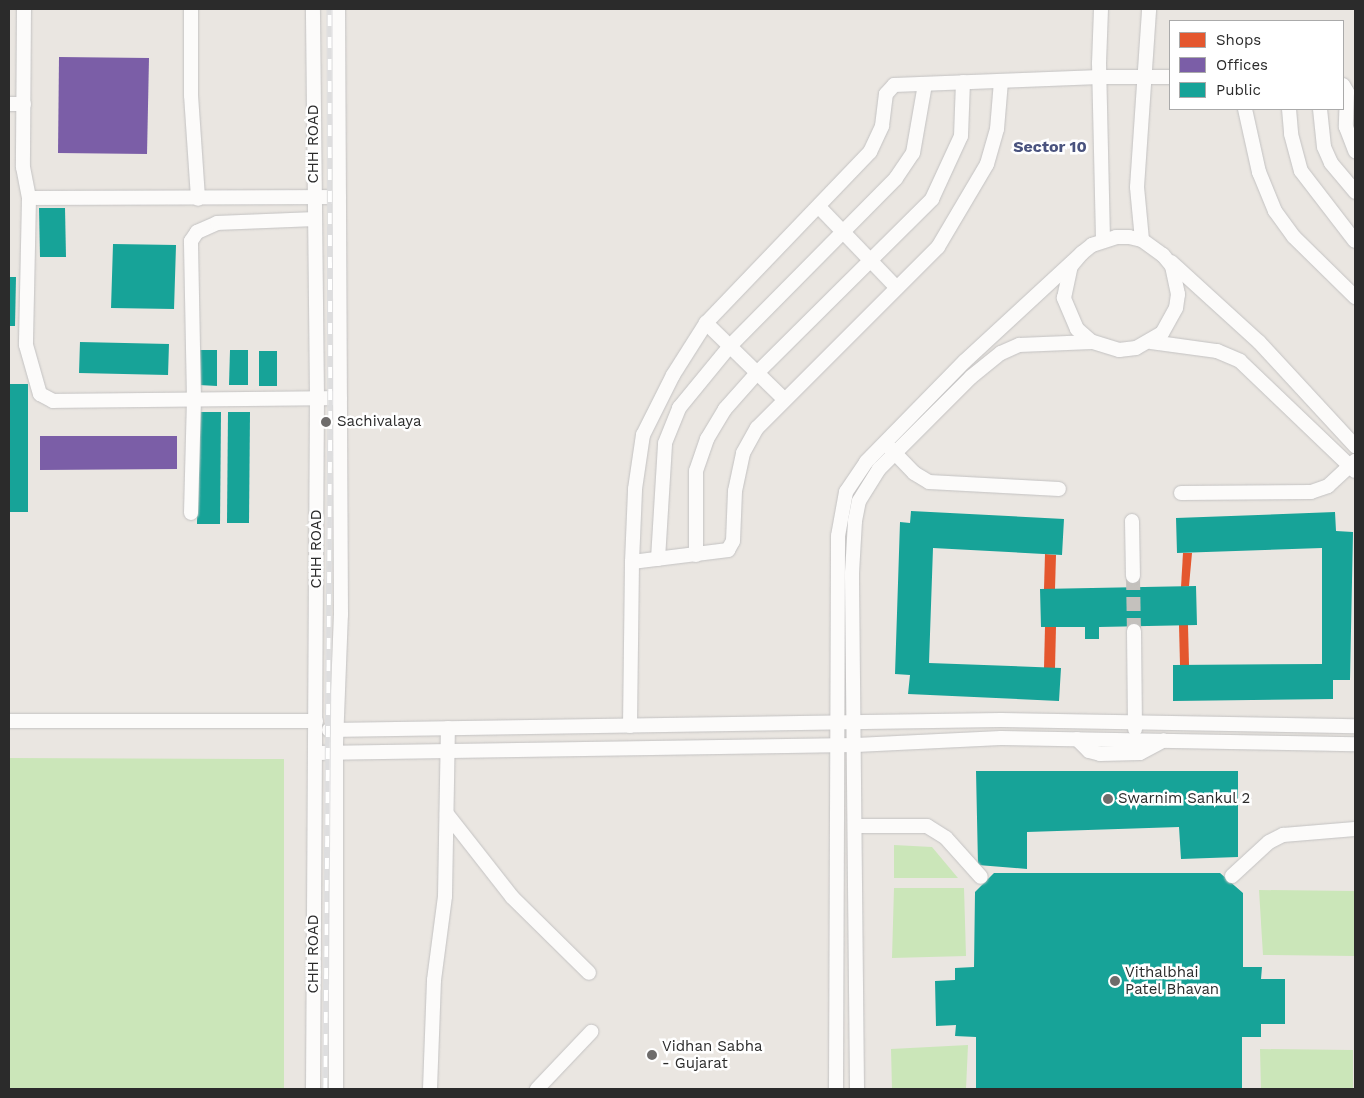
<!DOCTYPE html>
<html>
<head>
<meta charset="utf-8">
<style>
  body { margin:0 }
  #map { position:relative; width:1364px; height:1098px; overflow:hidden; background:#eae6e1; font-family:"Work Sans",sans-serif }
  div>[style] { position:absolute }
  [style*='--x'] { left:calc(var(--x)*1px); top:calc(var(--y)*1px); width:calc(var(--w)*1px); rotate:calc(var(--a)*1deg) }
  .green>* { inset:0; background:#cbe6b9 }
  .shops>* { inset:0; background:#e4572e }
  .offices>* { inset:0; background:#7b5ea7 }
  .public>* { inset:0; background:#17a398 }
  .minor-tunnel>* { height:14px; margin-top:-7px; transform-origin:0; background:repeating-linear-gradient(90deg,#c4c1bd 0 14px,transparent 0 21px) }
  .roads { filter:drop-shadow(0 0 1px #c3c2c2) drop-shadow(0 0 1px #c3c2c2) }
  .minor>* { height:14px; margin:-7px; padding:0 7px; transform-origin:7px; border-radius:7px; background:#fcfbfa }
  .rail>* { height:5.5px; margin-top:-2.75px; transform-origin:0; background:repeating-linear-gradient(90deg,#fff 0 11px,#dededf 0 22px); box-sizing:border-box; border-block:1px solid #dededf }
  .dots>* { width:14px; height:14px; translate:-50% -50%; box-sizing:border-box; border:2px solid #fff; border-radius:50% }
  span { translate:-50% -50%; white-space:nowrap; text-align:center; line-height:1.15; -webkit-text-stroke:5px #fff; paint-order:stroke }
  .street-label { font-size:15px; color:#2b2b2b }
  .poi-label { font-size:15px; color:#2b2b2b }
  .left { translate:0 -50%; text-align:left }
  .neighbourhood-label { font-size:16px; color:#4a537e; font-weight:700 }
  .frame { position:absolute; inset:0; border:10px solid #2b2b2b; pointer-events:none }
  .legend { position:absolute; left:1169px; top:20px; width:175px; height:90px; box-sizing:border-box; background:#fff; border:1px solid #aaa; margin:0; padding:6px 9px; list-style:none; font-size:15px; color:#2b2b2b }
  .legend li { display:flex; align-items:center; gap:10px; height:25px }
  .legend b { width:25px; border:1px solid #aaa }
</style>
</head>
<body>
<div id="map">
  <div class="green">
    <div style="clip-path:polygon(9px 758px,284px 759px,284px 1089px,9px 1089px)"></div>
    <div style="clip-path:polygon(894px 845px,932px 847px,958px 878px,894px 878px)"></div>
    <div style="clip-path:polygon(894px 888px,964px 888px,966px 956px,892px 958px)"></div>
    <div style="clip-path:polygon(1259px 890px,1355px 891px,1355px 956px,1263px 955px)"></div>
    <div style="clip-path:polygon(968px 1045px,966px 1089px,892px 1089px,891px 1049px)"></div>
    <div style="clip-path:polygon(1260px 1049px,1353px 1050px,1353px 1089px,1261px 1089px)"></div>
  </div>
  <div class="shops">
    <div style="clip-path:polygon(1183px 553px,1192px 553px,1189px 586px,1181px 587px)"></div>
    <div style="clip-path:polygon(1045px 554px,1056px 555px,1055px 589px,1044px 589px)"></div>
    <div style="clip-path:polygon(1179px 625px,1188px 625px,1189px 665px,1180px 665px)"></div>
    <div style="clip-path:polygon(1045px 627px,1056px 627px,1055px 668px,1044px 668px)"></div>
  </div>
  <div class="offices">
    <div style="clip-path:polygon(59px 57px,149px 58px,147px 154px,58px 153px)"></div>
    <div style="clip-path:polygon(40px 436px,177px 436px,177px 469px,40px 470px)"></div>
  </div>
  <div class="public">
    <div style="clip-path:polygon(39px 208px,65px 208px,66px 257px,40px 257px)"></div>
    <div style="clip-path:polygon(113px 244px,176px 245px,174px 309px,111px 308px)"></div>
    <div style="clip-path:polygon(9px 277px,16px 277px,15px 326px,9px 326px)"></div>
    <div style="clip-path:polygon(80px 342px,169px 344px,168px 375px,79px 373px)"></div>
    <div style="clip-path:polygon(199px 350px,217px 350px,217px 386px,199px 385px)"></div>
    <div style="clip-path:polygon(230px 350px,248px 350px,248px 385px,229px 385px)"></div>
    <div style="clip-path:polygon(259px 351px,277px 351px,277px 386px,259px 386px)"></div>
    <div style="clip-path:polygon(9px 384px,28px 384px,28px 512px,9px 512px)"></div>
    <div style="clip-path:polygon(198px 412px,221px 412px,220px 524px,197px 524px)"></div>
    <div style="clip-path:polygon(228px 412px,250px 412px,249px 523px,227px 523px)"></div>
    <div style="clip-path:polygon(911px 511px,1064px 519px,1062px 555px,933px 548px,929px 663px,1061px 668px,1059px 701px,908px 694px,910px 675px,895px 674px,900px 522px,910px 523px)"></div>
    <div style="clip-path:polygon(1335px 512px,1336px 531px,1353px 532px,1350px 680px,1333px 680px,1333px 699px,1173px 701px,1173px 665px,1322px 664px,1322px 548px,1177px 553px,1176px 518px)"></div>
    <div style="clip-path:polygon(1196px 586px,1197px 625px,1099px 627px,1099px 639px,1085px 639px,1085px 627px,1041px 627px,1040px 589px)"></div>
    <div style="clip-path:polygon(976px 771px,1238px 771px,1238px 857px,1181px 859px,1179px 827px,1027px 832px,1027px 869px,978px 865px)"></div>
    <div style="clip-path:polygon(994px 873px,1220px 873px,1243px 893px,1243px 967px,1262px 967px,1261px 979px,1285px 979px,1285px 1024px,1261px 1024px,1261px 1037px,1242px 1037px,1242px 1089px,976px 1089px,976px 1037px,955px 1036px,956px 1025px,936px 1026px,935px 981px,955px 980px,955px 968px,974px 967px,975px 892px)"></div>
  </div>
  <div class="minor-tunnel">
    <div style="--x:1133;--y:576;--w:55;--a:89"></div>
  </div>
  <div class="roads">
    <div class="minor">
      <div style="--x:24;--y:9;--w:158;--a:90.4"></div>
      <div style="--x:23;--y:167;--w:32;--a:79"></div>
      <div style="--x:29;--y:198;--w:310;--a:-0.2"></div>
      <div style="--x:191;--y:9;--w:86;--a:90"></div>
      <div style="--x:191;--y:95;--w:104;--a:86.1"></div>
      <div style="--x:1101;--y:9;--w:54;--a:92.1"></div>
      <div style="--x:1099;--y:63;--w:176;--a:88.7"></div>
      <div style="--x:1343;--y:85;--w:8;--a:60"></div>
      <div style="--x:1347;--y:92;--w:35;--a:92"></div>
      <div style="--x:1346;--y:127;--w:26;--a:69"></div>
      <div style="--x:9;--y:104;--w:15;--a:0"></div>
      <div style="--x:1245;--y:109;--w:65;--a:77.5"></div>
      <div style="--x:1259;--y:172;--w:42;--a:67.7"></div>
      <div style="--x:1275;--y:211;--w:32;--a:54"></div>
      <div style="--x:1294;--y:237;--w:86;--a:44.5"></div>
      <div style="--x:1289;--y:109;--w:25;--a:85"></div>
      <div style="--x:1291;--y:134;--w:38;--a:75"></div>
      <div style="--x:1301;--y:171;--w:88;--a:52.4"></div>
      <div style="--x:1320;--y:109;--w:38;--a:84"></div>
      <div style="--x:1324;--y:147;--w:17;--a:66"></div>
      <div style="--x:1331;--y:163;--w:38;--a:50"></div>
      <div style="--x:29;--y:198;--w:147;--a:91.2"></div>
      <div style="--x:26;--y:345;--w:51;--a:74.1"></div>
      <div style="--x:40;--y:394;--w:15;--a:28"></div>
      <div style="--x:53;--y:401;--w:287;--a:-0.6"></div>
      <div style="--x:819;--y:207;--w:112;--a:46.1"></div>
      <div style="--x:1142;--y:240;--w:53;--a:-95.4"></div>
      <div style="--x:1137;--y:187;--w:178;--a:-86.1"></div>
      <div style="--x:1171;--y:262;--w:119;--a:42.3"></div>
      <div style="--x:1259;--y:342;--w:142;--a:47.3"></div>
      <div style="--x:706;--y:323;--w:109;--a:44.3"></div>
      <div style="--x:1151;--y:342;--w:67;--a:7.8"></div>
      <div style="--x:1217;--y:351;--w:25;--a:23"></div>
      <div style="--x:1240;--y:361;--w:159;--a:43.7"></div>
      <div style="--x:889;--y:447;--w:36;--a:46"></div>
      <div style="--x:914;--y:473;--w:17;--a:31"></div>
      <div style="--x:929;--y:482;--w:130;--a:3.1"></div>
      <div style="--x:1181;--y:493;--w:130;--a:-0.4"></div>
      <div style="--x:1311;--y:492;--w:18;--a:-19"></div>
      <div style="--x:1328;--y:486;--w:37;--a:-43"></div>
      <div style="--x:191;--y:513;--w:113;--a:-88.5"></div>
      <div style="--x:194;--y:400;--w:159;--a:-91.1"></div>
      <div style="--x:191;--y:241;--w:11;--a:-56"></div>
      <div style="--x:197;--y:232;--w:22;--a:-24"></div>
      <div style="--x:217;--y:223;--w:98;--a:-2.3"></div>
      <div style="--x:1132;--y:521;--w:55;--a:89"></div>
      <div style="--x:696;--y:555;--w:84;--a:-90"></div>
      <div style="--x:696;--y:471;--w:34;--a:-71"></div>
      <div style="--x:707;--y:439;--w:35;--a:-59"></div>
      <div style="--x:725;--y:409;--w:48;--a:-48.4"></div>
      <div style="--x:757;--y:373;--w:247;--a:-44.8"></div>
      <div style="--x:932;--y:199;--w:69;--a:-65.3"></div>
      <div style="--x:961;--y:136;--w:54;--a:-87.9"></div>
      <div style="--x:658;--y:559;--w:116;--a:-86.5"></div>
      <div style="--x:665;--y:443;--w:38;--a:-68"></div>
      <div style="--x:679;--y:408;--w:80;--a:-50.6"></div>
      <div style="--x:730;--y:346;--w:236;--a:-45.3"></div>
      <div style="--x:896;--y:178;--w:30;--a:-56"></div>
      <div style="--x:913;--y:153;--w:70;--a:-80.1"></div>
      <div style="--x:632;--y:562;--w:97;--a:-7.1"></div>
      <div style="--x:728;--y:550;--w:10;--a:-61"></div>
      <div style="--x:733;--y:541;--w:50;--a:-87.7"></div>
      <div style="--x:735;--y:491;--w:39;--a:-78"></div>
      <div style="--x:743;--y:453;--w:29;--a:-61"></div>
      <div style="--x:757;--y:428;--w:256;--a:-45"></div>
      <div style="--x:938;--y:247;--w:96;--a:-59.4"></div>
      <div style="--x:987;--y:164;--w:36;--a:-74"></div>
      <div style="--x:997;--y:129;--w:48;--a:-85.2"></div>
      <div style="--x:1134;--y:631;--w:98;--a:89.4"></div>
      <div style="--x:9;--y:721;--w:307;--a:0"></div>
      <div style="--x:630;--y:726;--w:164;--a:-89.3"></div>
      <div style="--x:632;--y:562;--w:73;--a:-87.6"></div>
      <div style="--x:635;--y:489;--w:55;--a:-81.6"></div>
      <div style="--x:643;--y:435;--w:67;--a:-63.4"></div>
      <div style="--x:673;--y:375;--w:62;--a:-57.6"></div>
      <div style="--x:706;--y:323;--w:237;--a:-46.2"></div>
      <div style="--x:870;--y:152;--w:29;--a:-65"></div>
      <div style="--x:882;--y:126;--w:32;--a:-83"></div>
      <div style="--x:886;--y:94;--w:12;--a:-48"></div>
      <div style="--x:894;--y:85;--w:206;--a:-2.2"></div>
      <div style="--x:1100;--y:77;--w:70;--a:0"></div>
      <div style="--x:329;--y:730;--w:672;--a:-0.85"></div>
      <div style="--x:1001;--y:720;--w:354;--a:1"></div>
      <div style="--x:1077;--y:739;--w:17;--a:45"></div>
      <div style="--x:1089;--y:751;--w:11;--a:15"></div>
      <div style="--x:1100;--y:754;--w:40;--a:-1.4"></div>
      <div style="--x:1140;--y:753;--w:27;--a:-28"></div>
      <div style="--x:316;--y:753;--w:540;--a:-0.85"></div>
      <div style="--x:856;--y:745;--w:145;--a:-2.8"></div>
      <div style="--x:1001;--y:738;--w:354;--a:1"></div>
      <div style="--x:447;--y:814;--w:105;--a:51.9"></div>
      <div style="--x:512;--y:897;--w:108;--a:44.6"></div>
      <div style="--x:856;--y:826;--w:71;--a:0"></div>
      <div style="--x:927;--y:826;--w:22;--a:32"></div>
      <div style="--x:946;--y:838;--w:52;--a:48.1"></div>
      <div style="--x:1232;--y:876;--w:50;--a:-42.6"></div>
      <div style="--x:1269;--y:842;--w:16;--a:-27"></div>
      <div style="--x:1283;--y:835;--w:72;--a:-4.8"></div>
      <div style="--x:313;--y:1089;--w:691;--a:-89.67"></div>
      <div style="--x:317;--y:398;--w:389;--a:-90.6"></div>
      <div style="--x:336;--y:1089;--w:346;--a:-90"></div>
      <div style="--x:336;--y:743;--w:128;--a:-87.8"></div>
      <div style="--x:341;--y:615;--w:606;--a:-90.28"></div>
      <div style="--x:430;--y:1089;--w:109;--a:-87.9"></div>
      <div style="--x:434;--y:980;--w:85;--a:-82.5"></div>
      <div style="--x:445;--y:896;--w:168;--a:-89"></div>
      <div style="--x:537;--y:1089;--w:79;--a:-46.5"></div>
      <div style="--x:836;--y:1089;--w:553;--a:-89.79"></div>
      <div style="--x:838;--y:536;--w:45;--a:-79.7"></div>
      <div style="--x:846;--y:492;--w:36;--a:-56"></div>
      <div style="--x:866;--y:462;--w:141;--a:-45.6"></div>
      <div style="--x:965;--y:361;--w:159;--a:-42.7"></div>
      <div style="--x:1082;--y:253;--w:13;--a:-39"></div>
      <div style="--x:1092;--y:245;--w:25;--a:-18"></div>
      <div style="--x:1116;--y:237;--w:13;--a:0"></div>
      <div style="--x:1129;--y:237;--w:13;--a:13"></div>
      <div style="--x:1142;--y:240;--w:26;--a:36"></div>
      <div style="--x:1163;--y:255;--w:14;--a:51"></div>
      <div style="--x:1172;--y:266;--w:29;--a:78"></div>
      <div style="--x:1178;--y:294;--w:14;--a:98"></div>
      <div style="--x:1176;--y:308;--w:29;--a:119"></div>
      <div style="--x:1162;--y:333;--w:30;--a:150"></div>
      <div style="--x:1136;--y:348;--w:17;--a:173"></div>
      <div style="--x:1119;--y:350;--w:28;--a:-163"></div>
      <div style="--x:1092;--y:342;--w:20;--a:-139"></div>
      <div style="--x:1077;--y:329;--w:34;--a:-113"></div>
      <div style="--x:1064;--y:298;--w:33;--a:-78"></div>
      <div style="--x:1071;--y:266;--w:17;--a:-50"></div>
      <div style="--x:857;--y:1089;--w:516;--a:-90.56"></div>
      <div style="--x:852;--y:573;--w:52;--a:-86.7"></div>
      <div style="--x:855;--y:521;--w:20;--a:-79"></div>
      <div style="--x:859;--y:501;--w:38;--a:-58"></div>
      <div style="--x:879;--y:469;--w:130;--a:-45"></div>
      <div style="--x:971;--y:377;--w:38;--a:-39"></div>
      <div style="--x:1001;--y:353;--w:20;--a:-24"></div>
      <div style="--x:1019;--y:345;--w:73;--a:-2.4"></div>
    </div>
  </div>
  <div class="rail">
    <div style="--x:325;--y:1089;--w:667;--a:-89.57"></div>
    <div style="--x:330;--y:422;--w:413;--a:-90.1"></div>
  </div>
  <div class="dots">
    <div style="left:326px;top:422px;background:#6e6c6b"></div>
    <div style="left:1108px;top:799px;background:#6e6c6b"></div>
    <div style="left:1115px;top:981px;background:#6e6c6b"></div>
    <div style="left:652px;top:1055px;background:#6e6c6b"></div>
  </div>
  <div class="street-label">
    <span style="left:314px;top:144px;rotate:-90deg">CHH ROAD</span>
    <span style="left:317px;top:549px;rotate:-90deg">CHH ROAD</span>
    <span style="left:314px;top:954px;rotate:-90deg">CHH ROAD</span>
  </div>
  <div class="poi-label">
    <span class="left" style="left:337px;top:422px">Sachivalaya</span>
    <span class="left" style="left:1118px;top:799px">Swarnim Sankul 2</span>
    <span class="left" style="left:1125px;top:981px">Vithalbhai<br>Patel Bhavan</span>
    <span class="left" style="left:662px;top:1055px">Vidhan Sabha<br>- Gujarat</span>
  </div>
  <div class="neighbourhood-label">
    <span style="left:1050px;top:147px">Sector 10</span>
  </div>
  <div class="frame"></div>
  <ul class="legend">
  <li><b style="height:14px;background:#e4572e"></b>Shops</li>
  <li><b style="height:14px;background:#7b5ea7"></b>Offices</li>
  <li><b style="height:14px;background:#17a398"></b>Public</li>
  </ul>
</div>
</body>
</html>
